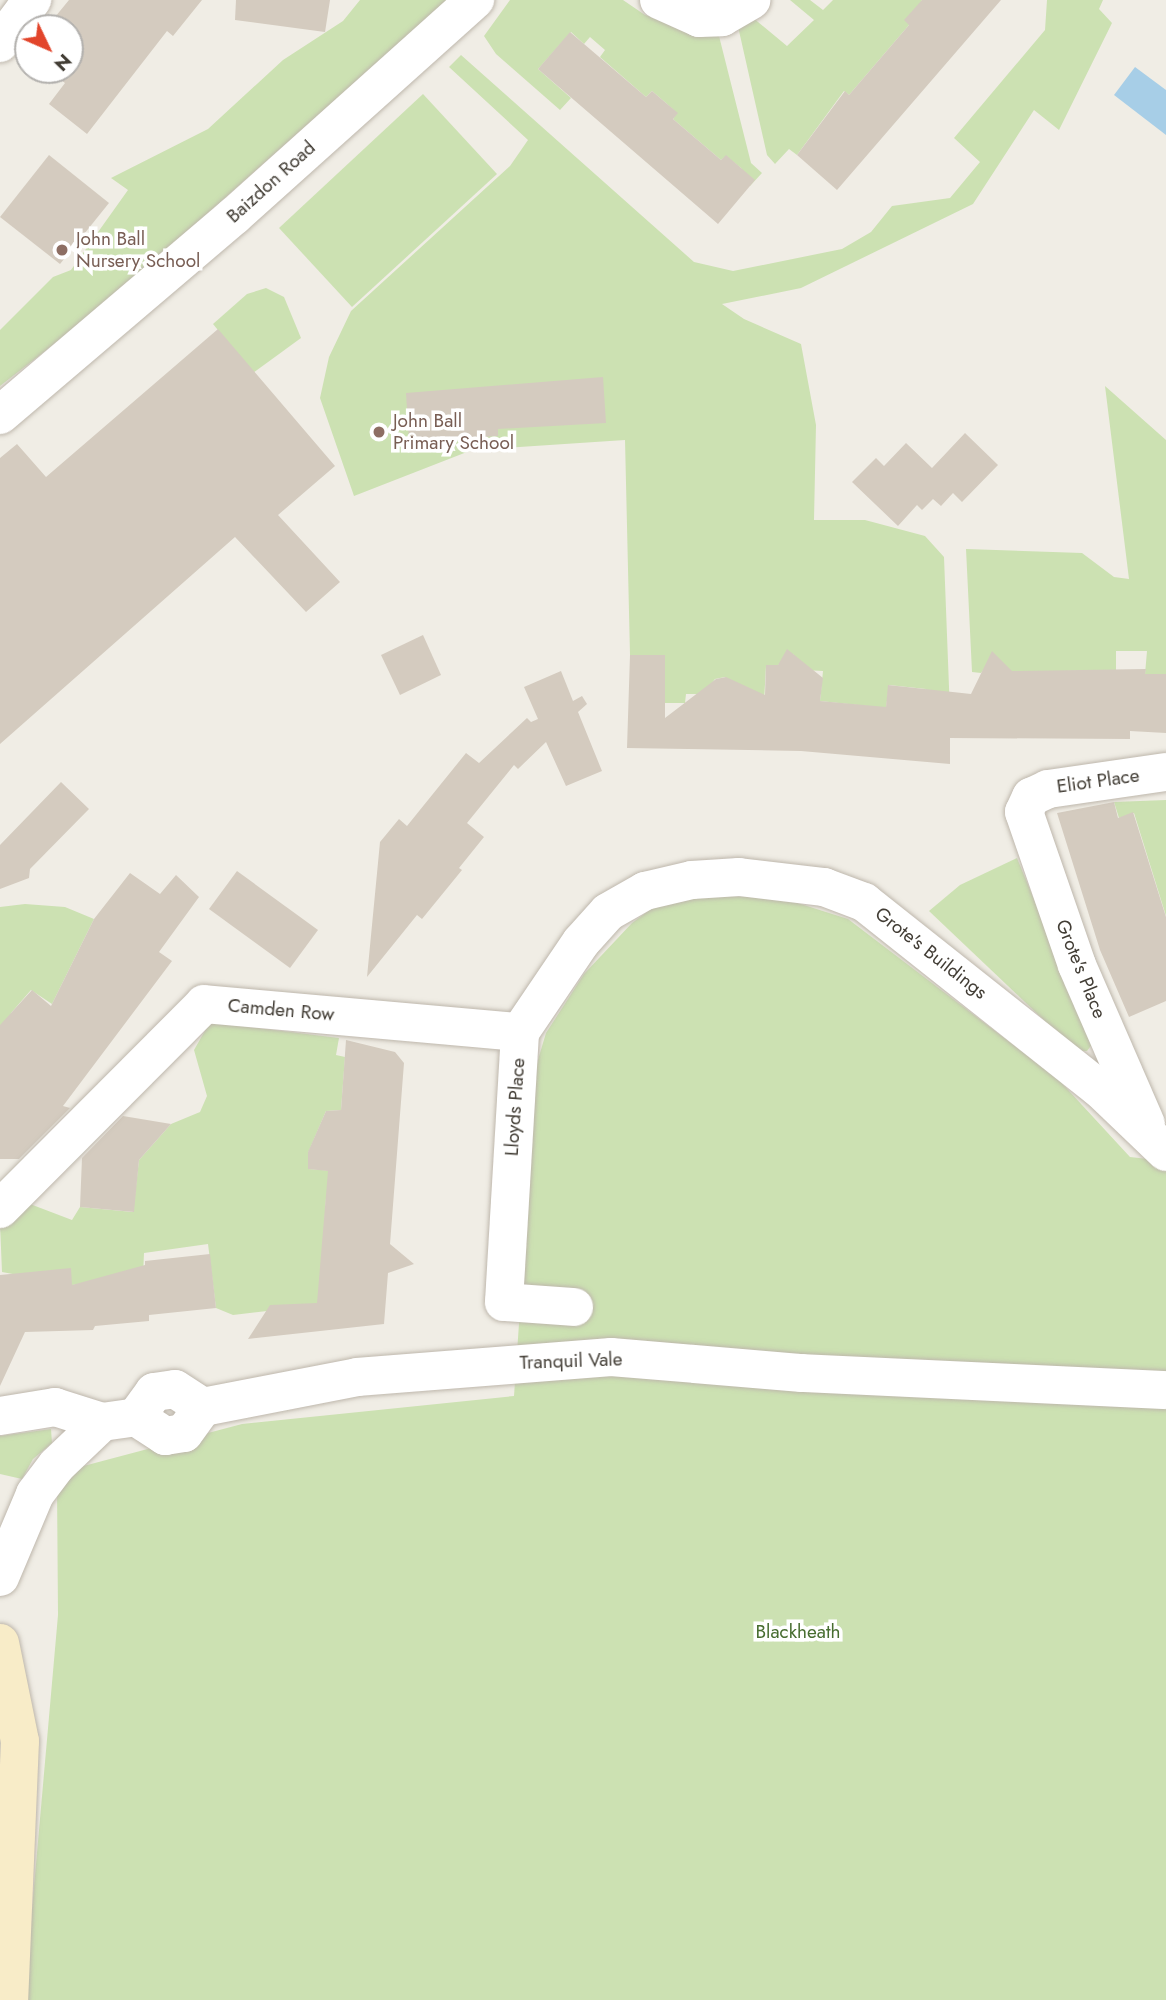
<!DOCTYPE html>
<html>
<head>
<meta charset="utf-8">
<style>
  body { margin:0 }
  #map { position:relative; width:1166px; height:2000px; overflow:hidden; background:#f0ede5; font-family:Jost,sans-serif }
  div>[style] { position:absolute }
  [style*='--x'] { left:calc(var(--x)*1px); top:calc(var(--y)*1px); width:calc(var(--w)*1px); rotate:calc(var(--a)*1deg) }
  .green>* { inset:0; background:#cce1b2 }
  .water>* { inset:0; background:#a7cee7 }
  .building>* { inset:0; background:#d4cbbf }
  .roads { filter:drop-shadow(0 0 2px #beb7ac) drop-shadow(0 0 2px #beb7ac) }
  .minor>* { height:38px; margin:-19px; padding:0 19px; transform-origin:19px; border-radius:19px; background:#fff }
  .tertiary>* { height:38px; margin:-19px; padding:0 19px; transform-origin:19px; border-radius:19px; background:#fff }
  .secondary>* { height:38px; margin:-19px; padding:0 19px; transform-origin:19px; border-radius:19px; background:#f8ecc8 }
  .dots>* { width:19px; height:19px; translate:-50% -50%; box-sizing:border-box; border:4px solid #fff; border-radius:50% }
  span { translate:-50% -50%; white-space:nowrap; text-align:center; line-height:1.15; -webkit-text-stroke:7px #fff; paint-order:stroke }
  .street-label { font-size:19px; color:#423d35 }
  .education-label { font-size:19px; color:#785e54 }
  .left { translate:0 -50%; text-align:left }
  .park-label { font-size:19px; color:#476d30 }
  .north { position:absolute; left:14px; top:14px; width:70px; height:70px; box-sizing:border-box; background:#fff; border:2px solid #b3b1ae; border-radius:50%; rotate:134deg; font-size:19px; font-weight:700; line-height:28px; text-align:center; color:#423d35 }
  .north::after { content:''; display:block; margin:auto; width:24px; height:32px; background:#e2452b; clip-path:polygon(50% 0,100% 100%,50% 72%,0 100%) }
</style>
</head>
<body>
<div id="map">
  <div class="green">
    <div style="clip-path:polygon(360px 0,448px 0,103px 306px,0 386px,0 330px,53px 277px,71px 270px,128px 190px,111px 178px,208px 129px,283px 60px,343px 21px)"></div>
    <div style="clip-path:polygon(510px 0,623px 0,645px 15px,719px 36px,751px 163px,762px 173px,750px 186px,741px 168px,726px 156px,721px 160px,673px 119px,677px 113px,666px 103px,652px 91px,646px 97px,600px 57px,605px 50px,590px 37px,584px 44px,571px 32px,538px 69px,571px 98px,560px 110px,496px 54px,484px 36px)"></div>
    <div style="clip-path:polygon(790px 0,810px 0,823px 10px,833px 0,922px 0,909px 25px,849px 95px,844px 91px,797px 155px,789px 149px,775px 164px,767px 155px,737px 22px,746px 12px,787px 46px,814px 20px)"></div>
    <div style="clip-path:polygon(1047px 0,1103px 0,1099px 9px,1112px 23px,1059px 130px,1034px 110px,973px 204px,801px 288px,722px 304px,744px 319px,801px 344px,816px 425px,814px 520px,865px 520px,925px 536px,944px 557px,950px 713px,925px 712px,926px 689px,889px 685px,886px 708px,820px 701px,823px 671px,804px 670px,793px 654px,778px 665px,766px 666px,764px 702px,725px 677px,715px 679px,703px 694px,686px 694px,685px 703px,665px 703px,665px 656px,630px 655px,625px 440px,472px 450px,354px 496px,320px 398px,329px 357px,351px 311px,510px 166px,528px 140px,449px 67px,461px 55px,694px 262px,733px 271px,842px 249px,871px 232px,892px 206px,950px 198px,980px 162px,954px 138px,1045px 30px)"></div>
    <div style="clip-path:polygon(423px 94px,497px 174px,352px 307px,279px 228px)"></div>
    <div style="clip-path:polygon(266px 288px,284px 297px,301px 338px,253px 373px,213px 324px,247px 294px)"></div>
    <div style="clip-path:polygon(1105px 386px,1166px 440px,1166px 674px,1145px 674px,1147px 651px,1116px 651px,1116px 670px,1010px 672px,989px 662px,981px 673px,972px 672px,966px 549px,1082px 553px,1114px 577px,1129px 579px)"></div>
    <div style="clip-path:polygon(1166px 800px,1166px 916px,1134px 813px,1119px 818px,1114px 802px)"></div>
    <div style="clip-path:polygon(1017px 858px,1093px 1043px,1087px 1051px,1080px 1051px,1047px 1023px,929px 911px,960px 885px)"></div>
    <div style="clip-path:polygon(711px 895px,785px 899px,848px 919px,1058px 1079px,1130px 1157px,1166px 1161px,1166px 2000px,24px 2000px,58px 1615px,57px 1486px,76px 1468px,242px 1424px,514px 1396px,537px 1063px,546px 1033px,584px 974px,632px 923px,655px 906px)"></div>
    <div style="clip-path:polygon(25px 904px,65px 907px,94px 919px,52px 1004px,31px 990px,11px 1013px,0 1055px,0 907px)"></div>
    <div style="clip-path:polygon(210px 1022px,339px 1038px,336px 1055px,345px 1057px,341px 1110px,326px 1111px,308px 1153px,309px 1169px,346px 1172px,326px 1198px,319px 1305px,233px 1315px,216px 1308px,208px 1244px,144px 1253px,143px 1276px,72px 1285px,2px 1272px,0 1224px,30px 1204px,72px 1220px,80px 1207px,133px 1212px,139px 1160px,171px 1124px,200px 1112px,207px 1096px,194px 1050px)"></div>
    <div style="clip-path:polygon(51px 1429px,52px 1443px,33px 1459px,22px 1479px,0 1474px,0 1436px)"></div>
  </div>
  <div class="water">
    <div style="clip-path:polygon(1135px 67px,1166px 90px,1166px 135px,1114px 95px)"></div>
  </div>
  <div class="building">
    <div style="clip-path:polygon(69px 0,202px 0,173px 36px,167px 31px,87px 134px,49px 104px,65px 83px,48px 70px,70px 70px,70px 28px,46px 28px)"></div>
    <div style="clip-path:polygon(236px 0,330px 0,325px 32px,235px 20px)"></div>
    <div style="clip-path:polygon(922px 0,1001px 0,837px 190px,797px 155px,845px 91px,849px 95px,909px 25px,904px 20px)"></div>
    <div style="clip-path:polygon(570px 32px,646px 97px,652px 91px,666px 103px,678px 113px,673px 119px,721px 160px,726px 155px,755px 180px,718px 224px,538px 69px)"></div>
    <div style="clip-path:polygon(49px 155px,109px 203px,60px 264px,0 217px)"></div>
    <div style="clip-path:polygon(218px 329px,335px 466px,278px 515px,340px 582px,306px 612px,235px 537px,0 744px,0 458px,17px 444px,46px 477px)"></div>
    <div style="clip-path:polygon(603px 377px,606px 423px,498px 429px,498px 436px,409px 442px,406px 393px)"></div>
    <div style="clip-path:polygon(965px 433px,998px 465px,962px 502px,953px 493px,941px 506px,933px 499px,922px 510px,917px 505px,898px 526px,852px 482px,876px 458px,884px 466px,906px 443px,932px 468px)"></div>
    <div style="clip-path:polygon(423px 635px,441px 675px,400px 695px,381px 655px)"></div>
    <div style="clip-path:polygon(787px 649px,823px 678px,820px 701px,886px 707px,888px 685px,971px 694px,992px 651px,1012px 671px,1146px 669px,1145px 674px,1166px 674px,1166px 733px,1130px 731px,1130px 739px,950px 738px,950px 764px,801px 751px,627px 748px,630px 655px,665px 655px,665px 718px,716px 679px,726px 677px,765px 695px,766px 665px,778px 665px)"></div>
    <div style="clip-path:polygon(561px 671px,573px 701px,582px 696px,587px 704px,578px 712px,602px 771px,566px 786px,546px 742px,518px 769px,514px 765px,467px 823px,484px 837px,459px 868px,462px 870px,422px 919px,417px 915px,367px 977px,380px 842px,399px 819px,407px 826px,466px 753px,479px 763px,527px 718px,531px 722px,538px 719px,524px 687px)"></div>
    <div style="clip-path:polygon(61px 782px,89px 809px,30px 869px,29px 878px,0 889px,0 845px)"></div>
    <div style="clip-path:polygon(1114px 802px,1118px 818px,1133px 812px,1166px 917px,1166px 1001px,1129px 1017px,1100px 950px,1057px 813px)"></div>
    <div style="clip-path:polygon(237px 871px,318px 930px,290px 968px,209px 909px)"></div>
    <div style="clip-path:polygon(130px 873px,160px 894px,176px 875px,199px 897px,159px 952px,172px 961px,63px 1106px,70px 1108px,19px 1159px,0 1159px,0 1025px,32px 990px,51px 1006px,94px 919px)"></div>
    <div style="clip-path:polygon(346px 1040px,395px 1052px,404px 1063px,390px 1244px,414px 1264px,388px 1273px,384px 1324px,248px 1339px,270px 1305px,317px 1303px,328px 1171px,308px 1169px,308px 1152px,326px 1111px,341px 1110px)"></div>
    <div style="clip-path:polygon(123px 1116px,171px 1124px,139px 1160px,134px 1212px,80px 1207px,82px 1158px)"></div>
    <div style="clip-path:polygon(210px 1254px,216px 1308px,149px 1315px,149px 1321px,95px 1326px,93px 1330px,25px 1332px,0 1386px,0 1275px,71px 1268px,72px 1285px,145px 1265px,145px 1261px)"></div>
  </div>
  <div class="roads">
    <div class="minor">
      <div style="--x:659;--y:0;--w:44;--a:24.2"></div>
      <div style="--x:699;--y:18;--w:23;--a:-2"></div>
      <div style="--x:722;--y:17;--w:34;--a:-30"></div>
      <div style="--x:0;--y:43;--w:54;--a:-53.3"></div>
      <div style="--x:0;--y:415;--w:307;--a:-40.4"></div>
      <div style="--x:234;--y:216;--w:324;--a:-41.9"></div>
      <div style="--x:1146;--y:1124;--w:173;--a:-113.5"></div>
      <div style="--x:1077;--y:965;--w:162;--a:-109.1"></div>
      <div style="--x:1024;--y:812;--w:17;--a:-65"></div>
      <div style="--x:1031;--y:797;--w:19;--a:-25"></div>
      <div style="--x:1048;--y:789;--w:119;--a:-8.2"></div>
      <div style="--x:0;--y:1209;--w:289;--a:-45.1"></div>
      <div style="--x:204;--y:1004;--w:317;--a:5.1"></div>
      <div style="--x:574;--y:1307;--w:70;--a:-175.9"></div>
      <div style="--x:504;--y:1302;--w:270;--a:-86.6"></div>
      <div style="--x:520;--y:1032;--w:109;--a:-55.9"></div>
      <div style="--x:581;--y:942;--w:40;--a:-48"></div>
      <div style="--x:608;--y:912;--w:43;--a:-29.6"></div>
      <div style="--x:645;--y:891;--w:48;--a:-13.2"></div>
      <div style="--x:692;--y:880;--w:47;--a:-3.7"></div>
      <div style="--x:739;--y:877;--w:86;--a:6.7"></div>
      <div style="--x:824;--y:887;--w:43;--a:20.6"></div>
      <div style="--x:864;--y:902;--w:301;--a:38.4"></div>
      <div style="--x:1100;--y:1089;--w:91;--a:43.7"></div>
    </div>
    <div class="tertiary">
      <div style="--x:203;--y:1407;--w:157;--a:-11"></div>
      <div style="--x:357;--y:1377;--w:255;--a:-4.5"></div>
      <div style="--x:611;--y:1357;--w:192;--a:4.8"></div>
      <div style="--x:802;--y:1373;--w:364;--a:2.7"></div>
      <div style="--x:0;--y:1416;--w:56;--a:-9.3"></div>
      <div style="--x:55;--y:1407;--w:49;--a:17.7"></div>
      <div style="--x:102;--y:1422;--w:34;--a:-8"></div>
      <div style="--x:136;--y:1417;--w:31;--a:-54"></div>
      <div style="--x:154;--y:1392;--w:21;--a:-8"></div>
      <div style="--x:175;--y:1389;--w:33;--a:33"></div>
      <div style="--x:136;--y:1417;--w:35;--a:33"></div>
      <div style="--x:165;--y:1436;--w:19;--a:-9"></div>
      <div style="--x:184;--y:1433;--w:32;--a:-54"></div>
      <div style="--x:0;--y:1577;--w:90;--a:-67.1"></div>
      <div style="--x:35;--y:1494;--w:36;--a:-53"></div>
      <div style="--x:57;--y:1465;--w:62;--a:-43.7"></div>
    </div>
    <div class="secondary">
      <div style="--x:0;--y:1643;--w:100;--a:78.5"></div>
      <div style="--x:20;--y:1741;--w:259;--a:92.4"></div>
    </div>
  </div>
  <div class="dots">
    <div style="left:62px;top:250px;background:#8d6e63"></div>
    <div style="left:379px;top:432px;background:#8d6e63"></div>
  </div>
  <div class="street-label">
    <span style="left:271px;top:182px;rotate:-42deg">Baizdon Road</span>
    <span style="left:1098px;top:781px;rotate:-8deg">Eliot Place</span>
    <span style="left:931px;top:953px;rotate:38deg">Grote's Buildings</span>
    <span style="left:1081px;top:969px;rotate:68deg">Grote's Place</span>
    <span style="left:281px;top:1010px;rotate:5deg">Camden Row</span>
    <span style="left:515px;top:1107px;rotate:-86deg">Lloyds Place</span>
    <span style="left:571px;top:1361px;rotate:-2deg">Tranquil Vale</span>
  </div>
  <div class="education-label">
    <span class="left" style="left:76px;top:250px">John Ball<br>Nursery School</span>
    <span class="left" style="left:393px;top:432px">John Ball<br>Primary School</span>
  </div>
  <div class="park-label">
    <span style="left:798px;top:1632px">Blackheath</span>
  </div>
  <div class="north">N</div>
</div>
</body>
</html>
